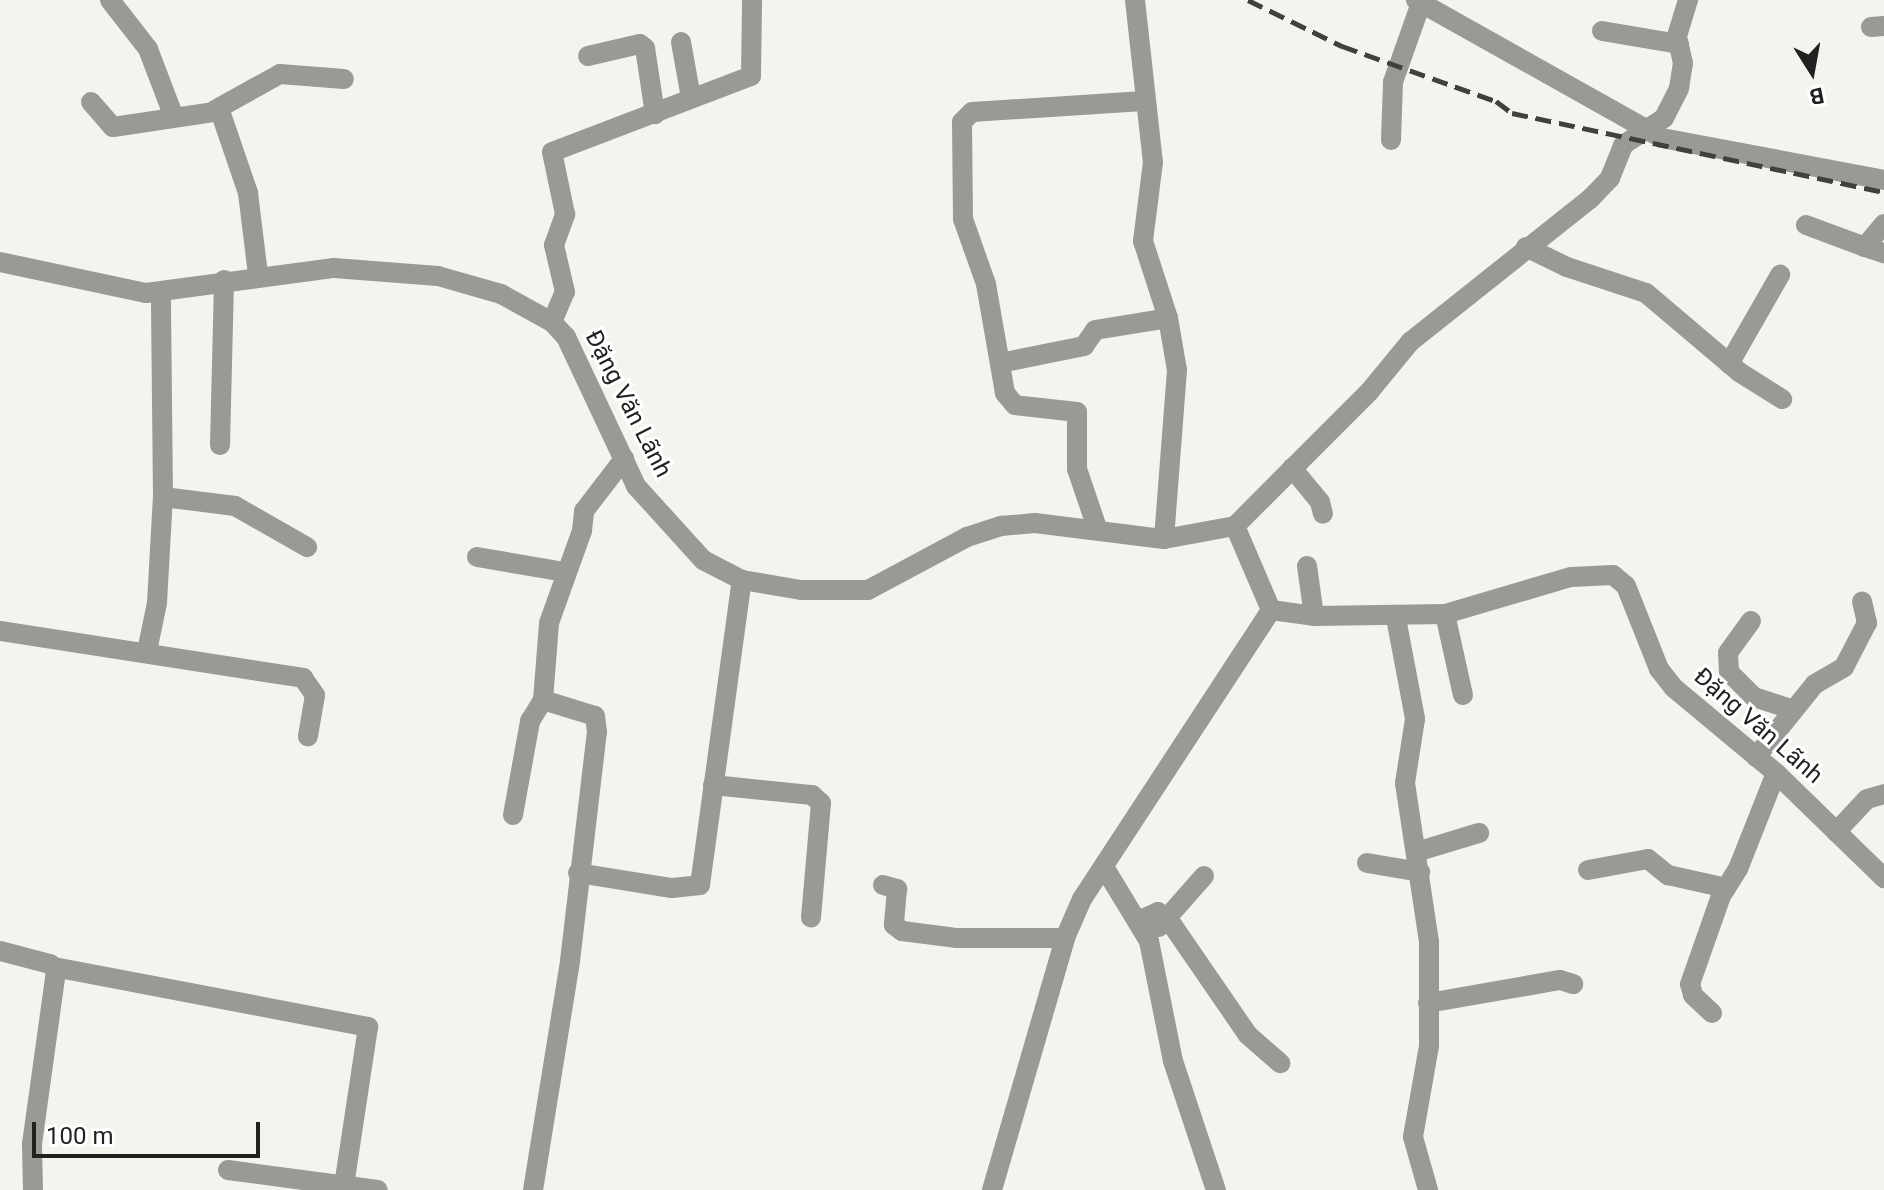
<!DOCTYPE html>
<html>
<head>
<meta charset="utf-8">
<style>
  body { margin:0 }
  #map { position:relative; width:1884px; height:1190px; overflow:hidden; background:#f5f3ed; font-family:Roboto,sans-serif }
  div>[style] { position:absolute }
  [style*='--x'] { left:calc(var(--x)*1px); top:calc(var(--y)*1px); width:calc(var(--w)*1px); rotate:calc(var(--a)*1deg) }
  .minor>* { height:20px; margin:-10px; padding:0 10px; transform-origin:10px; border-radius:10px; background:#9a9996 }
  .rail>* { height:5px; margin-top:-2.5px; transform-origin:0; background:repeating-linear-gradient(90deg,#41403e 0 16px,transparent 0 24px) }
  span { translate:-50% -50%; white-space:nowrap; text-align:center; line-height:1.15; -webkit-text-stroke:6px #fff; paint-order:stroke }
  .street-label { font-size:24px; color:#22211f }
  .north { position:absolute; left:1772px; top:32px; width:80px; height:80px; -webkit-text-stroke:6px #fff; paint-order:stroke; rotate:169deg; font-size:22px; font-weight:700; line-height:32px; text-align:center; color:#22211f }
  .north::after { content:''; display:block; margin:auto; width:28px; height:36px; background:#22211f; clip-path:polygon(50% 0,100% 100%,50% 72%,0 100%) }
  .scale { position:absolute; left:32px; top:1122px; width:228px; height:36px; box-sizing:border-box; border:4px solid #22211f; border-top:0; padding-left:10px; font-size:24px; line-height:28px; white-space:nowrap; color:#22211f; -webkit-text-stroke:6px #fff; paint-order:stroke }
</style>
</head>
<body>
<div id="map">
  <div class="minor">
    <div style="--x:110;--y:0;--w:62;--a:52.2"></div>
    <div style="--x:148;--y:49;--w:73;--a:69.1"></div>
    <div style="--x:1135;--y:0;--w:163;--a:83.7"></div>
    <div style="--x:1153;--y:162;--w:80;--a:97.2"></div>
    <div style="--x:1143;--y:241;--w:81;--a:72"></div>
    <div style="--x:1168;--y:318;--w:53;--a:80.2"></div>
    <div style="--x:1177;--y:370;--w:169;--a:94.4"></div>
    <div style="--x:1416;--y:0;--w:282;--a:29.3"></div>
    <div style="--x:1662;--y:138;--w:226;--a:10.7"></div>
    <div style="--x:1871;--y:27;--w:13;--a:-4"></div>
    <div style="--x:1602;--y:31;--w:78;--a:9.6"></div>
    <div style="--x:681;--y:42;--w:57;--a:79.9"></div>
    <div style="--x:588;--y:56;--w:53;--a:-13"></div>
    <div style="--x:640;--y:44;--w:6;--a:39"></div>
    <div style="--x:645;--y:48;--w:67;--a:81.4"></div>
    <div style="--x:91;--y:102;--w:33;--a:49"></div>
    <div style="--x:113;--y:127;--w:108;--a:-8.5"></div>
    <div style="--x:220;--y:111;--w:87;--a:71.1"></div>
    <div style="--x:248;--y:193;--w:82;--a:83"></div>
    <div style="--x:215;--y:110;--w:74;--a:-29"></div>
    <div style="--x:280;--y:74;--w:64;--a:4.5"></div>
    <div style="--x:1391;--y:140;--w:58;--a:-88"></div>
    <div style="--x:1393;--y:82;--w:84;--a:-70.5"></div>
    <div style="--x:1884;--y:224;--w:30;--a:130"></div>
    <div style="--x:1865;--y:247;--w:20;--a:18"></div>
    <div style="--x:1806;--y:225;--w:63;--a:20.4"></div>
    <div style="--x:1526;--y:247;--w:46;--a:26"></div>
    <div style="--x:1567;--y:267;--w:83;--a:18.2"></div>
    <div style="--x:1646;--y:293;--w:122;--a:40.3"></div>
    <div style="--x:1739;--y:372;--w:51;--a:32.1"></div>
    <div style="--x:0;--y:262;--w:149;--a:12"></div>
    <div style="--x:146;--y:293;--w:190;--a:-7.6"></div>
    <div style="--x:334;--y:268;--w:104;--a:4.4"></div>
    <div style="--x:438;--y:276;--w:66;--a:15.9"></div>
    <div style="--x:501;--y:294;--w:58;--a:28.8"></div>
    <div style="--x:552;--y:322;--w:21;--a:47"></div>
    <div style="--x:566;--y:337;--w:165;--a:64.8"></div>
    <div style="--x:636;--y:486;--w:100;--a:47.8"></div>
    <div style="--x:703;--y:560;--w:44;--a:27.1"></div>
    <div style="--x:742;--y:580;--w:60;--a:9.6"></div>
    <div style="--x:801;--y:590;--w:67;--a:0"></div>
    <div style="--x:868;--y:590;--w:112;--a:-28.2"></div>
    <div style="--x:967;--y:537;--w:36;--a:-18"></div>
    <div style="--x:1001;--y:526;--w:34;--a:-5"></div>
    <div style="--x:1035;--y:523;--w:130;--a:7.1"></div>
    <div style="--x:1164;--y:539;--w:72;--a:-10.4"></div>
    <div style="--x:1235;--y:526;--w:91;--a:66.8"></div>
    <div style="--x:1271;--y:610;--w:43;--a:7.9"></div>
    <div style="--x:1314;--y:616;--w:131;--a:-0.9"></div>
    <div style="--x:1445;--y:614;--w:131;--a:-16.4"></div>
    <div style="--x:1571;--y:577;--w:42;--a:-2.7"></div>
    <div style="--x:1613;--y:575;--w:17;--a:40"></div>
    <div style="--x:1626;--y:586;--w:89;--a:68.3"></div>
    <div style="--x:1659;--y:669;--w:24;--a:52"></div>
    <div style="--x:1674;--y:688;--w:133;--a:39.8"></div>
    <div style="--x:1776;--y:773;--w:151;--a:44.2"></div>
    <div style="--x:552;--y:322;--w:33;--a:-67"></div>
    <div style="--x:565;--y:292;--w:48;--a:-103.2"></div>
    <div style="--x:554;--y:245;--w:33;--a:-70"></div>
    <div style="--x:565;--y:214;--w:63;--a:-101.8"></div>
    <div style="--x:552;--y:152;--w:213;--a:-20.9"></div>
    <div style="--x:751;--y:76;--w:76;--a:-89.2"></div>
    <div style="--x:1000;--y:363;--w:86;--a:-11.4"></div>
    <div style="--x:1084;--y:346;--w:19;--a:-55"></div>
    <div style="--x:1095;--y:330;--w:74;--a:-9.3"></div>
    <div style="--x:1729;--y:364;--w:103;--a:-60.2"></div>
    <div style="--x:220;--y:445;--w:165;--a:-88.6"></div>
    <div style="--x:1292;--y:468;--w:44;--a:50.5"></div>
    <div style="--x:1320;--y:502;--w:12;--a:76"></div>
    <div style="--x:163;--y:497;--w:73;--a:7.1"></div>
    <div style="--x:235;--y:506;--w:83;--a:29.7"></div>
    <div style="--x:1235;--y:526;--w:190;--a:-45"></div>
    <div style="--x:1369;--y:392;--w:65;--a:-50.6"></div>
    <div style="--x:1410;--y:342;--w:230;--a:-38.5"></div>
    <div style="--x:1590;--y:199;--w:29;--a:-46"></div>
    <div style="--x:1610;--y:178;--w:35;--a:-68"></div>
    <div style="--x:1623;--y:145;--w:49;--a:-33.4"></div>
    <div style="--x:1664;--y:118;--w:34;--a:-63"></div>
    <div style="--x:1679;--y:88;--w:25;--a:-81"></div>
    <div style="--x:1683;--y:63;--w:28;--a:-103"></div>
    <div style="--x:1677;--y:36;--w:38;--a:-73"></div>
    <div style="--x:1097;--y:528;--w:62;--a:-108.7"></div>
    <div style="--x:1077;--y:469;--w:57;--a:-90"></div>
    <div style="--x:1077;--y:412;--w:62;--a:-173.6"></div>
    <div style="--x:1015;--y:405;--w:16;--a:-130"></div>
    <div style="--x:1005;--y:393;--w:111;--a:-99.9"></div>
    <div style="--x:986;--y:284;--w:69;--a:-109.5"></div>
    <div style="--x:963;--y:219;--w:97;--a:-90.6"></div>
    <div style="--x:962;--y:122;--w:14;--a:-45"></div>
    <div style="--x:972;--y:112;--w:172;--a:-3.7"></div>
    <div style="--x:477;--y:557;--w:89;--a:9.7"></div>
    <div style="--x:1307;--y:566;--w:50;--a:82"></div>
    <div style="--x:1445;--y:614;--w:83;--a:77.5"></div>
    <div style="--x:1396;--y:618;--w:103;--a:79.3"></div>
    <div style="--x:1415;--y:719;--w:65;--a:98.9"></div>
    <div style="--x:1405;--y:783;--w:161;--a:81.4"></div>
    <div style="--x:1429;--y:942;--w:104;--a:90"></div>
    <div style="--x:1429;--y:1046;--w:92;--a:100"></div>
    <div style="--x:1413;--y:1137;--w:55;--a:74.2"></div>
    <div style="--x:1751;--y:621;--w:39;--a:126"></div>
    <div style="--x:1728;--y:653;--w:19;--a:87"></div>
    <div style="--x:1729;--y:672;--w:35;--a:45"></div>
    <div style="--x:1754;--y:697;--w:42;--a:18"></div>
    <div style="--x:0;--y:631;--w:307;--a:8.8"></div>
    <div style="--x:303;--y:678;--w:21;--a:55"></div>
    <div style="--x:315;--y:695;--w:42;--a:99.7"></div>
    <div style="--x:147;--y:651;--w:49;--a:-78.2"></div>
    <div style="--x:157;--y:603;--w:106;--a:-86.8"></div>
    <div style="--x:163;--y:497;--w:203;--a:-90.6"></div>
    <div style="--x:1756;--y:757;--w:94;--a:-51.1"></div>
    <div style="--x:1815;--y:684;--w:34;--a:-30"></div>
    <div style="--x:1844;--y:667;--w:50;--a:-62.4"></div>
    <div style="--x:1867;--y:623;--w:22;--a:-103"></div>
    <div style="--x:713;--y:785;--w:100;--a:5.8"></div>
    <div style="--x:812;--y:795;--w:12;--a:42"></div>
    <div style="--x:821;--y:803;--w:115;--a:95"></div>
    <div style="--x:513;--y:815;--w:96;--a:-79.7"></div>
    <div style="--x:530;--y:721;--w:25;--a:-58"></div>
    <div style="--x:1836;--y:832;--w:45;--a:-46.8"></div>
    <div style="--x:1867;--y:799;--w:18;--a:-16"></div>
    <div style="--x:1416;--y:852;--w:66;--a:-16.8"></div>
    <div style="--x:1367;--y:863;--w:54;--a:9.6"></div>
    <div style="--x:1104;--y:867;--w:87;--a:58.7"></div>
    <div style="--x:1149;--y:941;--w:122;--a:78.7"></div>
    <div style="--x:1173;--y:1061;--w:136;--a:71.6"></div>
    <div style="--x:1588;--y:870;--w:61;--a:-10.4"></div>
    <div style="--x:1648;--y:859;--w:26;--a:39"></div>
    <div style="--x:1668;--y:875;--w:59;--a:12.6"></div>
    <div style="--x:578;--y:873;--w:95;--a:9.1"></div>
    <div style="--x:672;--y:888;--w:28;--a:-6"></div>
    <div style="--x:700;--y:885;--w:308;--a:-82.2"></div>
    <div style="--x:883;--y:885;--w:15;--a:16"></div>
    <div style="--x:897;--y:889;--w:36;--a:95"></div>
    <div style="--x:894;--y:925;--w:10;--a:37"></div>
    <div style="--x:902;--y:931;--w:54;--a:7.4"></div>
    <div style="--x:956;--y:938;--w:109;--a:0"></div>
    <div style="--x:1138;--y:921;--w:22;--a:-24"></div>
    <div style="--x:1158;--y:912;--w:21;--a:43"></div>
    <div style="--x:1173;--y:926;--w:132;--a:55.5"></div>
    <div style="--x:1248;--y:1035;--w:43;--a:41.2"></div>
    <div style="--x:1159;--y:927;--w:68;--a:-48.6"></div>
    <div style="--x:0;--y:951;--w:52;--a:14.6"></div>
    <div style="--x:50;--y:964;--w:9;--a:49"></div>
    <div style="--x:56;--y:971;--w:175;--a:97.9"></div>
    <div style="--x:32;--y:1144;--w:46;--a:88.8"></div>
    <div style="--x:54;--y:967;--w:320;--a:10.8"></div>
    <div style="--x:368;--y:1027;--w:161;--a:98.6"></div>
    <div style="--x:1428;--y:1003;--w:134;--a:-9.9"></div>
    <div style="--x:1560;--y:980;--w:14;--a:17"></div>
    <div style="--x:1712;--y:1013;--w:26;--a:-137"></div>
    <div style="--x:1693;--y:995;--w:11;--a:-105"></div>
    <div style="--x:1690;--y:984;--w:93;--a:-70.6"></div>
    <div style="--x:1721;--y:896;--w:32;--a:-58"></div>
    <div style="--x:1738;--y:869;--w:103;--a:-68.4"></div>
    <div style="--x:228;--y:1170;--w:151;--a:7.6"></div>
    <div style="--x:533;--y:1190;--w:232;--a:-80.8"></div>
    <div style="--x:570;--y:961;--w:231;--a:-83.3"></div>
    <div style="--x:597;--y:732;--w:16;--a:-97"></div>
    <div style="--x:595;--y:716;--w:54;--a:-162.9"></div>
    <div style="--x:543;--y:700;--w:77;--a:-85.5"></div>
    <div style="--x:549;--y:623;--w:98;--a:-70.3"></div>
    <div style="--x:582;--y:531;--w:20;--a:-84"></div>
    <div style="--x:584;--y:511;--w:66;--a:-52.4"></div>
    <div style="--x:992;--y:1190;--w:262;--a:-73.8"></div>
    <div style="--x:1065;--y:938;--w:43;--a:-66.4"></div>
    <div style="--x:1082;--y:899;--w:345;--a:-56.8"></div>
  </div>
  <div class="rail">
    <div style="--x:1248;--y:0;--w:105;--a:26.1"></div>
    <div style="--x:1342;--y:46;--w:164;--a:19.7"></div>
    <div style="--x:1496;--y:101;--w:20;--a:37"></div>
    <div style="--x:1512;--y:113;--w:380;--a:12"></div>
  </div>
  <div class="street-label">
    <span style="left:628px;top:404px;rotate:63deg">Đặng Văn Lãnh</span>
    <span style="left:1758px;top:726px;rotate:41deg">Đặng Văn Lãnh</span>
  </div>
  <div class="north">B</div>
  <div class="scale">100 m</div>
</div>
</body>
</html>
